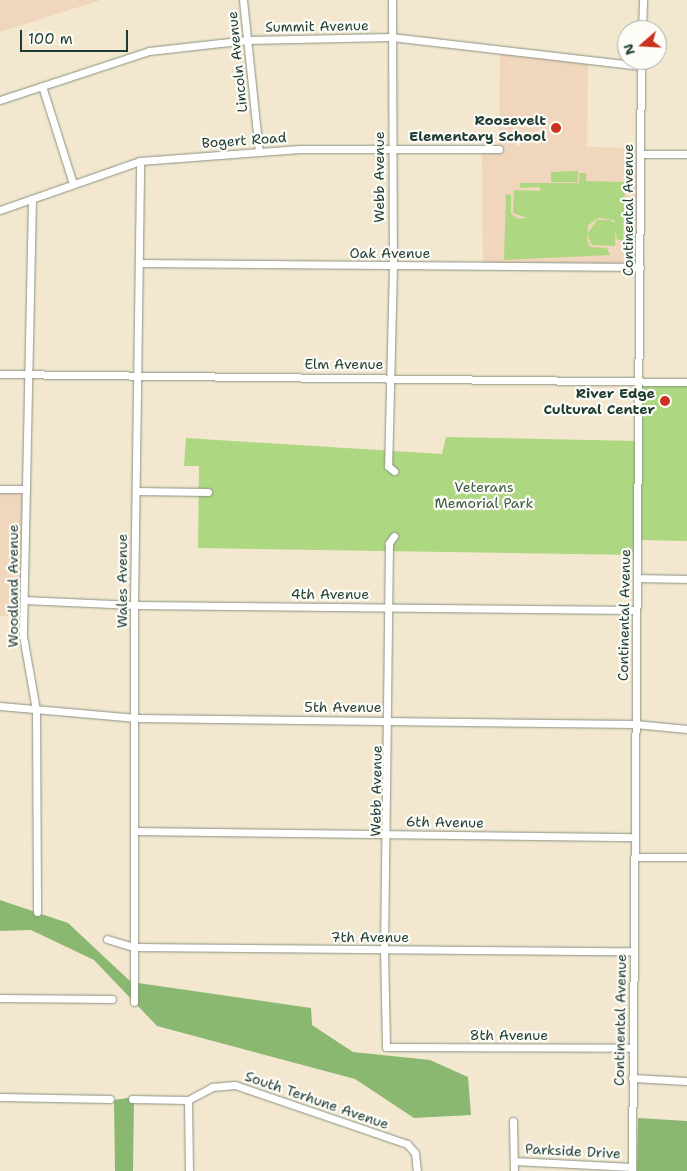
<!DOCTYPE html>
<html>
<head>
<meta charset="utf-8">
<style>
  body { margin:0 }
  #map { position:relative; width:687px; height:1171px; overflow:hidden; background:#f3e8cf; font-family:"Shantell Sans",sans-serif }
  div>[style] { position:absolute }
  [style*='--x'] { left:calc(var(--x)*1px); top:calc(var(--y)*1px); width:calc(var(--w)*1px); rotate:calc(var(--a)*1deg) }
  .built>* { inset:0; background:#f0d6bc }
  .green>* { inset:0; background:#aed782 }
  .forest>* { inset:0; background:#8ab870 }
  .roads { filter:drop-shadow(0 0 1px #899282) drop-shadow(0 0 1px #899282) }
  .street>* { height:7px; margin:-3.5px; padding:0 3.5px; transform-origin:3.5px; border-radius:3.5px; background:#fff }
  .dots>* { width:14px; height:14px; translate:-50% -50%; box-sizing:border-box; border:2px solid #fdfcf7; border-radius:50% }
  span { translate:-50% -50%; white-space:nowrap; text-align:center; line-height:1.15; -webkit-text-stroke:4.5px #fdfcf7; paint-order:stroke }
  .street-label { font-size:14px; color:#1f3d34 }
  .poi-label { font-size:14px; color:#1f3d34; font-weight:700 }
  .right { translate:-100% -50%; text-align:right }
  .park-label { font-size:14px; color:#3c5c44 }
  .north { position:absolute; left:617px; top:20px; width:50px; height:50px; box-sizing:border-box; background:#fdfcf7; border:1px solid #a4b0a9; border-radius:50%; rotate:251deg; font-size:14px; font-weight:700; line-height:20px; text-align:center; color:#1f3d34 }
  .north::after { content:''; display:block; margin:auto; width:18px; height:22px; background:#c8321e; clip-path:polygon(50% 0,100% 100%,50% 72%,0 100%) }
  .scale { position:absolute; left:20px; top:30px; width:108px; height:22px; box-sizing:border-box; border:2px solid #1f3d34; border-top:0; padding-left:6px; font-size:15px; line-height:18px; white-space:nowrap; color:#1f3d34; -webkit-text-stroke:4px #fdfcf7; paint-order:stroke }
</style>
</head>
<body>
<div id="map">
  <div class="built">
    <div style="clip-path:polygon(0 0,101px 0,0 32px)"></div>
    <div style="clip-path:polygon(500px 47px,588px 59px,587px 147px,641px 148px,640px 267px,483px 266px,482px 149px,499px 149px)"></div>
    <div style="clip-path:polygon(0 489px,26px 489px,24px 615px,0 616px)"></div>
  </div>
  <div class="green">
    <div style="clip-path:polygon(578px 171px,578px 182px,551px 182px,551px 172px)"></div>
    <div style="clip-path:polygon(579px 173px,586px 173px,586px 181px,625px 182px,623px 241px,617px 239px,614px 220px,599px 218px,588px 225px,587px 240px,590px 247px,607px 248px,610px 255px,504px 260px,506px 194px,511px 195px,511px 214px,518px 219px,527px 218px,513px 213px,514px 190px,541px 191px,539px 187px,520px 188px,520px 183px,579px 183px)"></div>
    <div style="clip-path:polygon(597px 220px,610px 220px,616px 224px,615px 246px,592px 245px,587px 234px)"></div>
    <div style="clip-path:polygon(638px 382px,687px 382px,687px 541px,636px 540px,636px 555px,198px 548px,199px 466px,184px 466px,186px 438px,442px 454px,446px 437px,637px 441px)"></div>
  </div>
  <div class="forest">
    <div style="clip-path:polygon(0 900px,68px 923px,131px 982px,311px 1008px,312px 1025px,353px 1052px,430px 1060px,468px 1077px,471px 1115px,414px 1118px,355px 1079px,157px 1026px,94px 960px,31px 930px,0 931px)"></div>
    <div style="clip-path:polygon(134px 1097px,133px 1171px,115px 1171px,114px 1100px)"></div>
    <div style="clip-path:polygon(638px 1118px,687px 1121px,687px 1171px,637px 1171px)"></div>
  </div>
  <div class="roads">
    <div class="street">
      <div style="--x:243;--y:0;--w:153;--a:84"></div>
      <div style="--x:392;--y:0;--w:266;--a:89.8"></div>
      <div style="--x:393;--y:266;--w:200;--a:91.4"></div>
      <div style="--x:388;--y:466;--w:8;--a:40"></div>
      <div style="--x:642;--y:30;--w:30;--a:-88"></div>
      <div style="--x:42;--y:86;--w:103;--a:72.4"></div>
      <div style="--x:0;--y:100;--w:157;--a:-18.2"></div>
      <div style="--x:149;--y:51;--w:99;--a:-6.4"></div>
      <div style="--x:247;--y:40;--w:144;--a:-1.2"></div>
      <div style="--x:391;--y:37;--w:252;--a:6.6"></div>
      <div style="--x:641;--y:154;--w:46;--a:0"></div>
      <div style="--x:32;--y:199;--w:437;--a:91.2"></div>
      <div style="--x:23;--y:636;--w:75;--a:80"></div>
      <div style="--x:36;--y:710;--w:202;--a:89.7"></div>
      <div style="--x:0;--y:210;--w:148;--a:-19.3"></div>
      <div style="--x:140;--y:161;--w:160;--a:-4.3"></div>
      <div style="--x:300;--y:149;--w:199;--a:0"></div>
      <div style="--x:140;--y:263;--w:500;--a:0.46"></div>
      <div style="--x:0;--y:374;--w:687;--a:0.67"></div>
      <div style="--x:0;--y:489;--w:26;--a:0"></div>
      <div style="--x:136;--y:491;--w:72;--a:0.8"></div>
      <div style="--x:394;--y:536;--w:9;--a:126"></div>
      <div style="--x:389;--y:543;--w:406;--a:90.7"></div>
      <div style="--x:384;--y:949;--w:98;--a:88.8"></div>
      <div style="--x:386;--y:1047;--w:246;--a:0.2"></div>
      <div style="--x:637;--y:578;--w:50;--a:1.1"></div>
      <div style="--x:24;--y:600;--w:110;--a:2.6"></div>
      <div style="--x:134;--y:605;--w:502;--a:0.57"></div>
      <div style="--x:0;--y:706;--w:137;--a:5"></div>
      <div style="--x:136;--y:718;--w:499;--a:0.7"></div>
      <div style="--x:635;--y:724;--w:52;--a:5.5"></div>
      <div style="--x:135;--y:831;--w:499;--a:0.7"></div>
      <div style="--x:634;--y:857;--w:53;--a:0"></div>
      <div style="--x:107;--y:939;--w:28;--a:17"></div>
      <div style="--x:134;--y:947;--w:499;--a:0.5"></div>
      <div style="--x:0;--y:998;--w:112;--a:0.5"></div>
      <div style="--x:134;--y:1002;--w:397;--a:-90"></div>
      <div style="--x:134;--y:605;--w:444;--a:-89.2"></div>
      <div style="--x:632;--y:1078;--w:55;--a:3.1"></div>
      <div style="--x:0;--y:1097;--w:110;--a:1"></div>
      <div style="--x:132;--y:1099;--w:56;--a:1"></div>
      <div style="--x:188;--y:1100;--w:27;--a:-28"></div>
      <div style="--x:212;--y:1087;--w:23;--a:-5"></div>
      <div style="--x:235;--y:1085;--w:182;--a:18.9"></div>
      <div style="--x:407;--y:1144;--w:12;--a:48"></div>
      <div style="--x:415;--y:1153;--w:18;--a:84"></div>
      <div style="--x:188;--y:1100;--w:71;--a:89.2"></div>
      <div style="--x:513;--y:1121;--w:50;--a:88.9"></div>
      <div style="--x:514;--y:1161;--w:118;--a:2.9"></div>
      <div style="--x:632;--y:1171;--w:1111;--a:-89.54"></div>
    </div>
  </div>
  <div class="dots">
    <div style="left:556px;top:128px;background:#c8321e"></div>
    <div style="left:665px;top:401px;background:#c8321e"></div>
  </div>
  <div class="street-label">
    <span style="left:317px;top:26px;rotate:-1deg">Summit Avenue</span>
    <span style="left:237px;top:62px;rotate:-96deg">Lincoln Avenue</span>
    <span style="left:244px;top:140px;rotate:-4deg">Bogert Road</span>
    <span style="left:379px;top:177px;rotate:-90deg">Webb Avenue</span>
    <span style="left:628px;top:210px;rotate:-90deg">Continental Avenue</span>
    <span style="left:390px;top:253px">Oak Avenue</span>
    <span style="left:344px;top:364px">Elm Avenue</span>
    <span style="left:122px;top:581px;rotate:-90deg">Wales Avenue</span>
    <span style="left:13px;top:586px;rotate:-90deg">Woodland Avenue</span>
    <span style="left:330px;top:594px">4th Avenue</span>
    <span style="left:624px;top:615px;rotate:-89deg">Continental Avenue</span>
    <span style="left:343px;top:707px">5th Avenue</span>
    <span style="left:376px;top:791px;rotate:-89deg">Webb Avenue</span>
    <span style="left:445px;top:822px;rotate:1deg">6th Avenue</span>
    <span style="left:370px;top:937px">7th Avenue</span>
    <span style="left:620px;top:1020px;rotate:-89deg">Continental Avenue</span>
    <span style="left:509px;top:1035px">8th Avenue</span>
    <span style="left:317px;top:1100px;rotate:19deg">South Terhune Avenue</span>
    <span style="left:573px;top:1151px;rotate:3deg">Parkside Drive</span>
  </div>
  <div class="poi-label">
    <span class="right" style="left:546px;top:128px">Roosevelt<br>Elementary School</span>
    <span class="right" style="left:655px;top:401px">River Edge<br>Cultural Center</span>
  </div>
  <div class="park-label">
    <span style="left:484px;top:495px">Veterans<br>Memorial Park</span>
  </div>
  <div class="north">N</div>
  <div class="scale">100 m</div>
</div>
</body>
</html>
